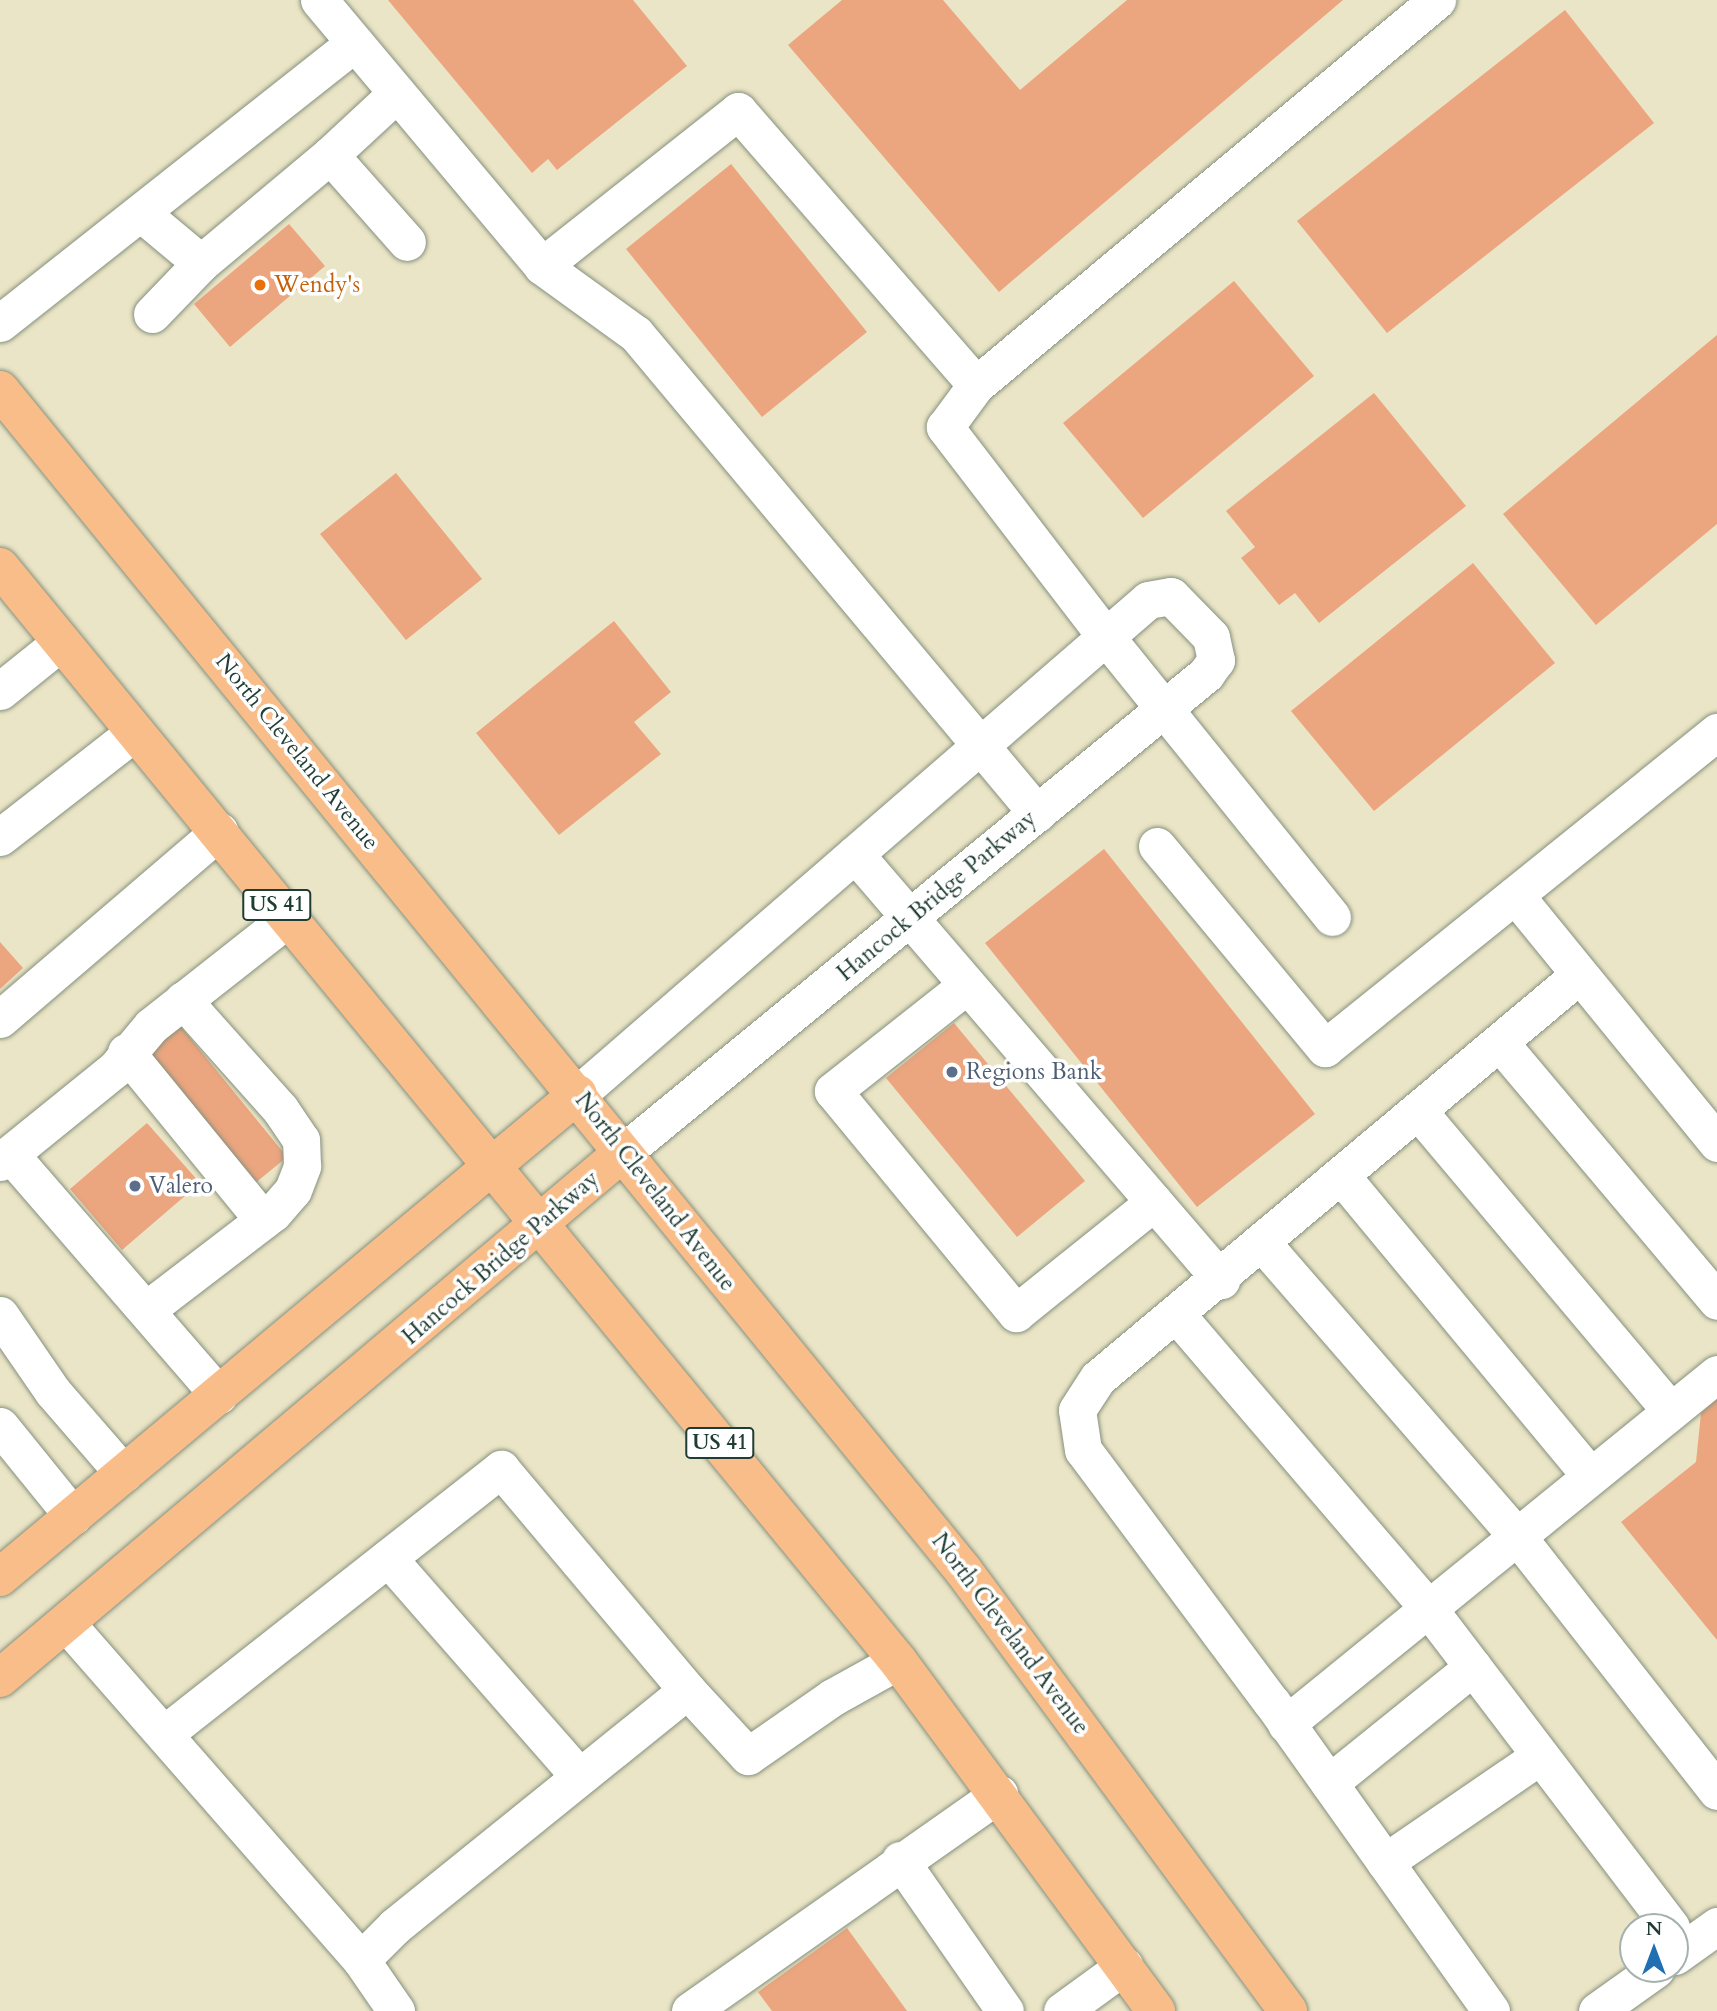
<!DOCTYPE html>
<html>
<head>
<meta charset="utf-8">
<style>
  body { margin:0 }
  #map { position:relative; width:1717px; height:2011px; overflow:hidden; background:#ebe5c7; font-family:Cardo,serif }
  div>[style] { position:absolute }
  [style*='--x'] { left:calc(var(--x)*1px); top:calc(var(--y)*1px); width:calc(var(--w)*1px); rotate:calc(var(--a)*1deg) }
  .building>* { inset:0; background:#eba57f }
  .roads { filter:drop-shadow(0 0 2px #85917e) drop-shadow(0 0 2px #85917e) }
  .minor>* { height:37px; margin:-18.5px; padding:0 18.5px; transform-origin:18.5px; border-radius:18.5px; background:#fff }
  .major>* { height:38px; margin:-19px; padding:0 19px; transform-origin:19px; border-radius:19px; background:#f9bd89 }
  .dots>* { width:19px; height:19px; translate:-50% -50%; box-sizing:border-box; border:4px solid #fff; border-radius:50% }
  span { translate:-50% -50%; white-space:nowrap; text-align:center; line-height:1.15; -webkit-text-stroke:7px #fff; paint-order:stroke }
  .shield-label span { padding:2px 5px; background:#fff; border:2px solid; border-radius:5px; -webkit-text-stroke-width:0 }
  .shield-label { font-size:21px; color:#1f3d34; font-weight:700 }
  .food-label { font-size:23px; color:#c56008 }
  .left { translate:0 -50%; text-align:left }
  .street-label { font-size:23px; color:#1f3d34 }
  .service-label { font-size:23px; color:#4e5e75 }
  .north { position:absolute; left:1619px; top:1913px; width:70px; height:70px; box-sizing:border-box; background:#fff; border:2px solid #a5b1ae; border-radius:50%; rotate:0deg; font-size:19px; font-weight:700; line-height:28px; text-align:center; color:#1f3d34 }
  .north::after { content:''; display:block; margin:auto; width:24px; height:32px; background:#1f6fb2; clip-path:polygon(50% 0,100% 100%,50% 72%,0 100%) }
</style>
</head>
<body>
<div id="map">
  <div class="building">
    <div style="clip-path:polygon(388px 0,633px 0,687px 66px,557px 170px,548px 159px,532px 173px)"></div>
    <div style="clip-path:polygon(842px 0,943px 0,1020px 90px,1127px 0,1343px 0,999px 292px,788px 45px)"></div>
    <div style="clip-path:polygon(1565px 10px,1654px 123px,1387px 333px,1297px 221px)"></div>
    <div style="clip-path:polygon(731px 164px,867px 332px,762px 417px,626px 249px)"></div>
    <div style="clip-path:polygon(289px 224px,325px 266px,230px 347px,194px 304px)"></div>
    <div style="clip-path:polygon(1234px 281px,1314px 376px,1143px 518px,1063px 423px)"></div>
    <div style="clip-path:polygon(1717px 335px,1717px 524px,1596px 625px,1503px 514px)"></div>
    <div style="clip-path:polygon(1374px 393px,1466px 506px,1319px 623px,1295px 593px,1279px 605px,1241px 558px,1255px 547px,1226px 511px)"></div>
    <div style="clip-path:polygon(396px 473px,482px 579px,406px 640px,320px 534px)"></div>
    <div style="clip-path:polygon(1473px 563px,1555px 663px,1374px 811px,1291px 711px)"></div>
    <div style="clip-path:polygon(614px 621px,671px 692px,634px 722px,661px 754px,559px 835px,476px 733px)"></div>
    <div style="clip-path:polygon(1104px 849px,1315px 1114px,1197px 1207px,985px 943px)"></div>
    <div style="clip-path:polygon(0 942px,23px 968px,0 989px)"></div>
    <div style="clip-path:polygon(178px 1023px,287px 1157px,248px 1189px,139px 1054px)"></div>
    <div style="clip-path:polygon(954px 1023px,1085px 1181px,1017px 1237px,886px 1078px)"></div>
    <div style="clip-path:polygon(147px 1123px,200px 1183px,122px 1250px,70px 1189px)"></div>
    <div style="clip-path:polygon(1717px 1399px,1717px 1640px,1621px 1522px,1696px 1462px,1701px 1413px)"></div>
    <div style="clip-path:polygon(847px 1928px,907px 2011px,772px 2011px,758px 1992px)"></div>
  </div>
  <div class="roads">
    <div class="minor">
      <div style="--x:319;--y:0;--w:347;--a:50"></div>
      <div style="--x:542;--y:266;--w:116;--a:35.9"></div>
      <div style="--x:636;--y:334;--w:625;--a:50.07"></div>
      <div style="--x:330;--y:155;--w:91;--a:-42.8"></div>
      <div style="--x:141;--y:213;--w:78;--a:39.8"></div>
      <div style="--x:542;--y:266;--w:250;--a:-38.3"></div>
      <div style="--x:738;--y:111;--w:363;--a:49"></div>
      <div style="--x:152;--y:314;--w:71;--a:-46.1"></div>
      <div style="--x:201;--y:263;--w:168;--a:-39.9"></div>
      <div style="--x:330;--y:155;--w:116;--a:48.5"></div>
      <div style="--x:0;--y:323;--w:452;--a:-38.3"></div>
      <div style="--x:0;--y:691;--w:78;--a:-38.8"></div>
      <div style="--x:0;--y:837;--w:171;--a:-37.9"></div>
      <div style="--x:1157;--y:846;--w:263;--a:50.3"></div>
      <div style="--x:1325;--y:1048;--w:504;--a:-38.87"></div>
      <div style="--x:855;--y:854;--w:562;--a:49.33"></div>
      <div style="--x:1515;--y:895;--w:320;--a:50.8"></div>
      <div style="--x:1332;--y:917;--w:360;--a:-128.9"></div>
      <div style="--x:1106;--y:637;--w:265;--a:-127.5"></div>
      <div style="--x:945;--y:427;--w:52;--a:-53.6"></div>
      <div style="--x:976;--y:385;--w:601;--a:-39.87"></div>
      <div style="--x:967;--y:985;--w:171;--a:141.7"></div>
      <div style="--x:833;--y:1091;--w:288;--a:50.5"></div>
      <div style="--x:1016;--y:1313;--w:177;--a:-38.8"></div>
      <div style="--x:0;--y:1019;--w:289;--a:-40.6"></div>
      <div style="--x:1500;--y:1043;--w:337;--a:49.9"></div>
      <div style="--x:126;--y:1052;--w:217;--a:50.8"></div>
      <div style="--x:578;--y:1094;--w:754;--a:-40.91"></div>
      <div style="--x:1148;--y:600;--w:23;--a:-10"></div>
      <div style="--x:1171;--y:596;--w:57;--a:45.7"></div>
      <div style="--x:1211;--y:637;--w:24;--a:78"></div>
      <div style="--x:1216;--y:660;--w:17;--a:126"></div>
      <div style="--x:1206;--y:674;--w:757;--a:140.63"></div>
      <div style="--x:1419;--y:1112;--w:391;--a:49.9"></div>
      <div style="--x:10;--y:1154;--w:319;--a:49.1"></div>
      <div style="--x:0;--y:1162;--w:148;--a:-39"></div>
      <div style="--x:115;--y:1069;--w:56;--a:-50.1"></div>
      <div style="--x:151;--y:1026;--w:174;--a:-38.2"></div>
      <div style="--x:1343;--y:1178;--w:387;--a:50.3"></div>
      <div style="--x:1263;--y:1244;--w:387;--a:49"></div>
      <div style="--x:1517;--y:1536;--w:324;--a:51.9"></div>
      <div style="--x:146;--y:1310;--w:160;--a:-37.4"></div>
      <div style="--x:273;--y:1213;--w:30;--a:-49"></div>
      <div style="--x:293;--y:1190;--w:26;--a:-69"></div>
      <div style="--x:302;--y:1166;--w:26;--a:-92"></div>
      <div style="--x:301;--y:1140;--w:37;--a:-124"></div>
      <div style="--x:280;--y:1109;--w:146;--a:-131.7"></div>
      <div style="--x:0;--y:1315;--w:93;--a:55.5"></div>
      <div style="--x:53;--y:1392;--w:108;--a:49.1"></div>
      <div style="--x:1177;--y:1315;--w:386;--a:49.4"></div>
      <div style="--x:1428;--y:1608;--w:401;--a:52.7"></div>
      <div style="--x:0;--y:1426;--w:116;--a:51"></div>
      <div style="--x:388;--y:1558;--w:290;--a:48.8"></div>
      <div style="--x:66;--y:1623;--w:448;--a:48.8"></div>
      <div style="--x:361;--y:1960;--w:62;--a:55.5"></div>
      <div style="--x:1286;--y:1724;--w:555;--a:-39.08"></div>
      <div style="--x:164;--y:1734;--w:429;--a:-38.2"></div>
      <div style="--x:501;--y:1469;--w:289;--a:49.9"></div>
      <div style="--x:1329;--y:1783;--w:185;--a:-38.9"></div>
      <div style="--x:900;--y:1860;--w:184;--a:55.2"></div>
      <div style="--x:1385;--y:1862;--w:188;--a:-34.4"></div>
      <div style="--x:1675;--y:1956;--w:52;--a:-35.5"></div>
      <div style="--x:361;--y:1960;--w:48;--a:-45"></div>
      <div style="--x:395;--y:1926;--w:375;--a:-38.9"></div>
      <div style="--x:687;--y:1690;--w:90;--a:47.3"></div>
      <div style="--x:748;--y:1756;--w:103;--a:-34.8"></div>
      <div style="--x:833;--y:1697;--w:74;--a:-29"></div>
      <div style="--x:690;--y:2011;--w:378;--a:-35.1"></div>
      <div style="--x:1062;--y:2011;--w:77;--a:-36"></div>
      <div style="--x:1491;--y:2011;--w:379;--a:-125.4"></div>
      <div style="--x:1271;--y:1702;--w:314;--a:-126.7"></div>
      <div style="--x:1083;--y:1450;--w:40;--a:-98.5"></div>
      <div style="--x:1077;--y:1410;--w:38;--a:-57"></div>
      <div style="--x:1098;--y:1378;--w:628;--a:-39.96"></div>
      <div style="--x:1597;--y:2011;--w:72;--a:-35.4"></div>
    </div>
    <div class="major">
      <div style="--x:0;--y:390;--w:1523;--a:50.78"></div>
      <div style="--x:963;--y:1570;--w:548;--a:53.61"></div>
      <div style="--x:0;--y:567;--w:1415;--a:50.62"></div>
      <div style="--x:898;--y:1661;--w:435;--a:53.6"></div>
      <div style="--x:0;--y:1577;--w:753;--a:-39.88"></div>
      <div style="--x:0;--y:1678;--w:813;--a:-40.16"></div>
    </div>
  </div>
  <div class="dots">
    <div style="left:260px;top:285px;background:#e8710a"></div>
    <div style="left:952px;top:1072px;background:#5c6f8a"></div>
    <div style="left:135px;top:1186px;background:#5c6f8a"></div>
  </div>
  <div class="shield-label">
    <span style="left:277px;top:905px">US 41</span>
    <span style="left:720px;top:1443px">US 41</span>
  </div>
  <div class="food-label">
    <span class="left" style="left:274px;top:285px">Wendy's</span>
  </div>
  <div class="street-label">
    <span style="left:297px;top:752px;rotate:51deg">North Cleveland Avenue</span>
    <span style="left:937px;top:896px;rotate:-40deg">Hancock Bridge Parkway</span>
    <span style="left:655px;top:1192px;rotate:52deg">North Cleveland Avenue</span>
    <span style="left:501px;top:1258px;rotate:-41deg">Hancock Bridge Parkway</span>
    <span style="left:1010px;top:1634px;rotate:53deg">North Cleveland Avenue</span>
  </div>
  <div class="service-label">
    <span class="left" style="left:966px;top:1072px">Regions Bank</span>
    <span class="left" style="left:149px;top:1186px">Valero</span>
  </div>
  <div class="north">N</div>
</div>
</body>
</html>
